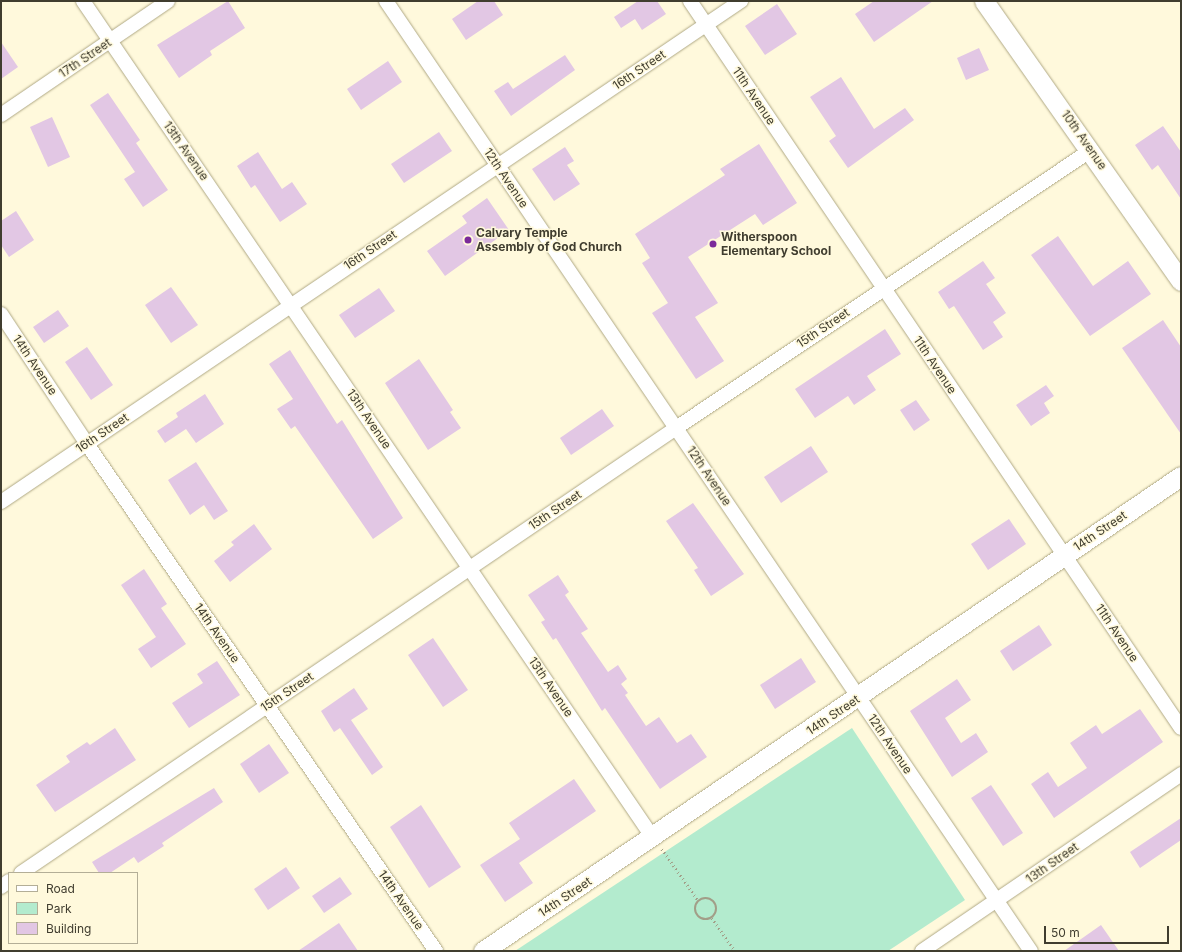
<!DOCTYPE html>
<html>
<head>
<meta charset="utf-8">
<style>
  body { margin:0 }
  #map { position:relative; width:1182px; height:952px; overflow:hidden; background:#fff9dc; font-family:Inter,sans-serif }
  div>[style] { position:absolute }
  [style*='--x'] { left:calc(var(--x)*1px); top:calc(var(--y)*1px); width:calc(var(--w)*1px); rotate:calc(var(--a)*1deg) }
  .green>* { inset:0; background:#b3ebce }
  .building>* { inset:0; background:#e2c7e4 }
  .path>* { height:2.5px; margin-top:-1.25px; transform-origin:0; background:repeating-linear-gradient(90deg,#a29e88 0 1px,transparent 0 4px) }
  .path>.ring { margin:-1.25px; padding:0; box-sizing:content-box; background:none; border:2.5px solid #a29e88; border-radius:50% }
  .roads { filter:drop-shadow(0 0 1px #b0a986) drop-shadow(0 0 1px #b0a986) }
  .street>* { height:14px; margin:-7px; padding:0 7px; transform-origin:7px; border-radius:7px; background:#fff }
  .secondary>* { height:19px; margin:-9.5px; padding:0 9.5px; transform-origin:9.5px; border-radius:9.5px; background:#fff }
  .dots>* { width:11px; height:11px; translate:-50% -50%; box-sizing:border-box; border:2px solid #fff9dc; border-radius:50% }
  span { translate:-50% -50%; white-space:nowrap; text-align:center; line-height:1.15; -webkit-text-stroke:3px #fff9dc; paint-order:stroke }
  .street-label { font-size:12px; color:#403d2f }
  .poi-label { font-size:12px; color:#403d2f; font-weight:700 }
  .left { translate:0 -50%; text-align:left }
  .frame { position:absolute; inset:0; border:2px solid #403d2f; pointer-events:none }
  .legend { position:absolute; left:8px; top:872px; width:130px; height:72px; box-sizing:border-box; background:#fff9dc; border:1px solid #b3ae97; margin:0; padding:5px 7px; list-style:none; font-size:12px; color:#403d2f }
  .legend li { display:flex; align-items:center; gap:8px; height:20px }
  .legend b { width:20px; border:1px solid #b3ae97 }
  .scale { position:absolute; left:1044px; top:926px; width:125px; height:18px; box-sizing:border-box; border:2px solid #403d2f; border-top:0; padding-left:5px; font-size:12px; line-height:14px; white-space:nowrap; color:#403d2f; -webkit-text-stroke:3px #fff9dc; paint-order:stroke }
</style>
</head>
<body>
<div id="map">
  <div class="green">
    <div style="clip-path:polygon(852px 728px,965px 900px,888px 951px,515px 951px)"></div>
  </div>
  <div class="building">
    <div style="clip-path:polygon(228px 1px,245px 28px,210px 51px,212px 55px,179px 78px,157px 45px)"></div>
    <div style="clip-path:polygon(478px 1px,494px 1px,503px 15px,466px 40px,452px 19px)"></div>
    <div style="clip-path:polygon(638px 1px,657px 1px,666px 14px,642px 30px,635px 19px,621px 28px,614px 17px)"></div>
    <div style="clip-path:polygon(874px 1px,933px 1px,874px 42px,855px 14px)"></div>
    <div style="clip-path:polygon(777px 4px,797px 34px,765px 55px,745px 26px)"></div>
    <div style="clip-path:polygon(1px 42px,18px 67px,1px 79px)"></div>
    <div style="clip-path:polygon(979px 48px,989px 70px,966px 80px,957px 58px)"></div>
    <div style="clip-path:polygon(565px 55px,575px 70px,511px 116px,494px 91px,508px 82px,513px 89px)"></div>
    <div style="clip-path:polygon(388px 61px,402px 82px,361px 110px,347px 89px)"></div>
    <div style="clip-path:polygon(841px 77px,874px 129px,905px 108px,914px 120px,848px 168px,829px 141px,836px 136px,810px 97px)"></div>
    <div style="clip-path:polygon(108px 93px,140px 140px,136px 143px,168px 190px,143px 207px,124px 179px,135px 172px,90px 105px)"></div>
    <div style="clip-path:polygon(52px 117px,70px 157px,48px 167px,30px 127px)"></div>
    <div style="clip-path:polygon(1163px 126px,1181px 152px,1181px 199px,1158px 165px,1152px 170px,1135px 145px)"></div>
    <div style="clip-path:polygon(439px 132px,452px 151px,404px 183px,391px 164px)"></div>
    <div style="clip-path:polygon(759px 144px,797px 203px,763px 225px,755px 214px,688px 257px,718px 303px,695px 317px,724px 361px,696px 379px,652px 313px,668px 303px,642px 263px,650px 258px,635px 234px,725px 175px,720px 169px)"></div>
    <div style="clip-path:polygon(565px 147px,574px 161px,567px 165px,580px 184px,554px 201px,532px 169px)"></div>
    <div style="clip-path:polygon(258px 152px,282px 189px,292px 182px,307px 204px,280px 222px,255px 185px,251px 188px,237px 166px)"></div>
    <div style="clip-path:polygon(487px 198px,509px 230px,445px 276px,427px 251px,467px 223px,462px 216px)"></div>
    <div style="clip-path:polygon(16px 211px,34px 240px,9px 257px,1px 245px,1px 221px)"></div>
    <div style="clip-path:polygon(1058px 236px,1093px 286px,1128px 261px,1151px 294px,1090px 336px,1031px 255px)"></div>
    <div style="clip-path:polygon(983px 261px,995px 278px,986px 284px,1006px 313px,993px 322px,1003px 337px,983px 350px,954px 306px,949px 309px,938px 292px)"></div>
    <div style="clip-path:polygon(171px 287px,198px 325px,171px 343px,145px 305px)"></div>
    <div style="clip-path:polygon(379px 288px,395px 311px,355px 338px,339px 315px)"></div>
    <div style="clip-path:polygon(58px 310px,69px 326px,44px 343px,33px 327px)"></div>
    <div style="clip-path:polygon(1163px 320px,1181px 347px,1181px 434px,1122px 348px)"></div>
    <div style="clip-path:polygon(885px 329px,901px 354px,867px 376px,876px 390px,854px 405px,848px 396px,815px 418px,795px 389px)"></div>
    <div style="clip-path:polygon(87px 347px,113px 385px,91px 400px,65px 362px)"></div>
    <div style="clip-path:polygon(290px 350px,337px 424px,342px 420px,403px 518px,373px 539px,295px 426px,291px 429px,277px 409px,293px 399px,269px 364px)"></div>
    <div style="clip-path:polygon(419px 359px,453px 410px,450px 412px,461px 428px,428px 450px,385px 383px)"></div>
    <div style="clip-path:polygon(1046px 385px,1054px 396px,1044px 403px,1050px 413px,1031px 426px,1016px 405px)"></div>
    <div style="clip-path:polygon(205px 394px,224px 424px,196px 443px,186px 429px,165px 443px,157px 431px,178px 417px,176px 413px)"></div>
    <div style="clip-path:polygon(916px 400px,930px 420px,914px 431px,900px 410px)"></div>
    <div style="clip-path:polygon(602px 409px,614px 426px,571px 455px,560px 438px)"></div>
    <div style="clip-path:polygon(811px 446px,828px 472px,781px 503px,764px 477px)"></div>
    <div style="clip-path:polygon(196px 462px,228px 511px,214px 520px,204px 505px,190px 515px,168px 480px)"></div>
    <div style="clip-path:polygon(693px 503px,744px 574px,711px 596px,694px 570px,698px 568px,666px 521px)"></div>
    <div style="clip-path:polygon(1009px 519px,1026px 544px,988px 570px,971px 544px)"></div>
    <div style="clip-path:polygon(254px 524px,272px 549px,230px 582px,214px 561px,234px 545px,231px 542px)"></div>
    <div style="clip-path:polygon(144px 569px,167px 604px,161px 608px,186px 644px,151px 668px,138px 649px,156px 637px,121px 585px)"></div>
    <div style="clip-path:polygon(558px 575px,569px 592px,565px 595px,588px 629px,581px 633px,608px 672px,618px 665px,627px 679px,621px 684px,628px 693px,625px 695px,646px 726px,659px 717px,677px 743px,691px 734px,707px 757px,660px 789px,605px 708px,602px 711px,556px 638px,553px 640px,541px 622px,545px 620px,528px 595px)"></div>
    <div style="clip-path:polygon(1039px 625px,1052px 645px,1013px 671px,1000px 651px)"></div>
    <div style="clip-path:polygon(433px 638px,468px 690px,443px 707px,408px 655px)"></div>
    <div style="clip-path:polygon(801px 658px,816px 682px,775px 709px,760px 685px)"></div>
    <div style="clip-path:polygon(217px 661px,240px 695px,189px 728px,172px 703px,203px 683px,197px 674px)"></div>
    <div style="clip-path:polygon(957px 679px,971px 700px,945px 718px,961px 743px,976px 733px,988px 752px,952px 777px,910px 711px)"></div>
    <div style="clip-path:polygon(354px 688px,368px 709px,351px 720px,383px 767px,372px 775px,340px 728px,334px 732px,321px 711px)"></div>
    <div style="clip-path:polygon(1140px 709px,1163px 742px,1054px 818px,1031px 784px,1048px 772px,1058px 787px,1087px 768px,1070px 743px,1096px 725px,1102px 734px)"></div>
    <div style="clip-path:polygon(115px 728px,136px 760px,55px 812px,36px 785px,70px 762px,66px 756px,87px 742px,90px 745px)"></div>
    <div style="clip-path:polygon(269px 744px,289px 773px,259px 793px,240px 764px)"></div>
    <div style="clip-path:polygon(574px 779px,596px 811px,519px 863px,533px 883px,505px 902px,480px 865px,520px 839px,509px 823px)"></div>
    <div style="clip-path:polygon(991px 785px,1023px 833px,1003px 846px,971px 798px)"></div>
    <div style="clip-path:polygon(214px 788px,223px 802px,162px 843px,164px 846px,138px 863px,134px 857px,110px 873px,99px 873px,92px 862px)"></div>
    <div style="clip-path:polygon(421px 805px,461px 867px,429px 888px,390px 827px)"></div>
    <div style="clip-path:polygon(1181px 818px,1181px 840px,1140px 868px,1130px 852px)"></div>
    <div style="clip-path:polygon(286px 867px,300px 888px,268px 910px,254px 889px)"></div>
    <div style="clip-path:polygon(340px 877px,352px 894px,324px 913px,312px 896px)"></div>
    <div style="clip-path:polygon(339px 923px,358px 951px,298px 951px)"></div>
    <div style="clip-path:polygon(1101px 925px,1119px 951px,1064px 951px)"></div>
  </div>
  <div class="path">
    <div style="--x:662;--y:849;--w:62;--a:54.8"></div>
    <div class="ring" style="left:695px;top:898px;width:19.5px;height:19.5px"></div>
    <div style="--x:712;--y:918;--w:40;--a:55.1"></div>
  </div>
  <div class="roads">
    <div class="street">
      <div style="--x:83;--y:1;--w:1013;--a:55.74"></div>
      <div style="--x:386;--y:1;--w:1148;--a:55.83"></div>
      <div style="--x:690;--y:1;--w:877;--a:55.97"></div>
      <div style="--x:1;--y:115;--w:202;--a:-34.3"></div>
      <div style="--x:1;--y:314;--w:156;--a:56.5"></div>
      <div style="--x:87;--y:444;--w:616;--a:55.46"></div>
      <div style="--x:1;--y:502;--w:894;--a:-34.1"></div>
      <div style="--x:21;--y:873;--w:792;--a:-34.19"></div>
      <div style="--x:676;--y:428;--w:500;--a:-33.8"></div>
      <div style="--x:1;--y:887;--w:10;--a:-37"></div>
      <div style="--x:922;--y:951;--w:314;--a:-34.3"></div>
    </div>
    <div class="secondary">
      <div style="--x:984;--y:1;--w:342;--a:54.9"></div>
      <div style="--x:483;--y:951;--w:844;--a:-34.24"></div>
    </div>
  </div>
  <div class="dots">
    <div style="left:468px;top:240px;background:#7b2a9a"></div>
    <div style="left:713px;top:244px;background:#7b2a9a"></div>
  </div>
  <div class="street-label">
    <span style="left:85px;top:58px;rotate:-34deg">17th Street</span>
    <span style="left:639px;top:70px;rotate:-34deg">16th Street</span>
    <span style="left:754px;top:96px;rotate:56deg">11th Avenue</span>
    <span style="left:1084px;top:140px;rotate:55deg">10th Avenue</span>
    <span style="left:186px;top:151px;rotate:55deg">13th Avenue</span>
    <span style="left:506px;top:178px;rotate:56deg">12th Avenue</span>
    <span style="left:370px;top:250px;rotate:-34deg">16th Street</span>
    <span style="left:823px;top:328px;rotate:-34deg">15th Street</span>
    <span style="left:35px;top:365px;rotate:56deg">14th Avenue</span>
    <span style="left:935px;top:365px;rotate:56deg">11th Avenue</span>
    <span style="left:369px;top:419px;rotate:56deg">13th Avenue</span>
    <span style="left:102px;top:433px;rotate:-34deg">16th Street</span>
    <span style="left:709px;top:476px;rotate:56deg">12th Avenue</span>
    <span style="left:555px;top:510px;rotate:-34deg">15th Street</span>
    <span style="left:1100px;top:531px;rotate:-34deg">14th Street</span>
    <span style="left:217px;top:633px;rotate:55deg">14th Avenue</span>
    <span style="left:1117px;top:633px;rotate:56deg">11th Avenue</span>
    <span style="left:551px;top:687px;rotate:56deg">13th Avenue</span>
    <span style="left:287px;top:692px;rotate:-34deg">15th Street</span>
    <span style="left:833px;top:715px;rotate:-34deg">14th Street</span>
    <span style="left:890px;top:744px;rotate:56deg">12th Avenue</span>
    <span style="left:1052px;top:863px;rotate:-35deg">13th Street</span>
    <span style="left:565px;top:897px;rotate:-34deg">14th Street</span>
    <span style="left:401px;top:900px;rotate:55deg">14th Avenue</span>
  </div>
  <div class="poi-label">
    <span class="left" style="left:476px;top:240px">Calvary Temple<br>Assembly of God Church</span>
    <span class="left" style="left:721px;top:244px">Witherspoon<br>Elementary School</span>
  </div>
  <div class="frame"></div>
  <ul class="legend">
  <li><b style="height:5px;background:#fff"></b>Road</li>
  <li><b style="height:11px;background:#b3ebce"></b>Park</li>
  <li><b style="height:11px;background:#e2c7e4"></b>Building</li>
  </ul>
  <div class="scale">50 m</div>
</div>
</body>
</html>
